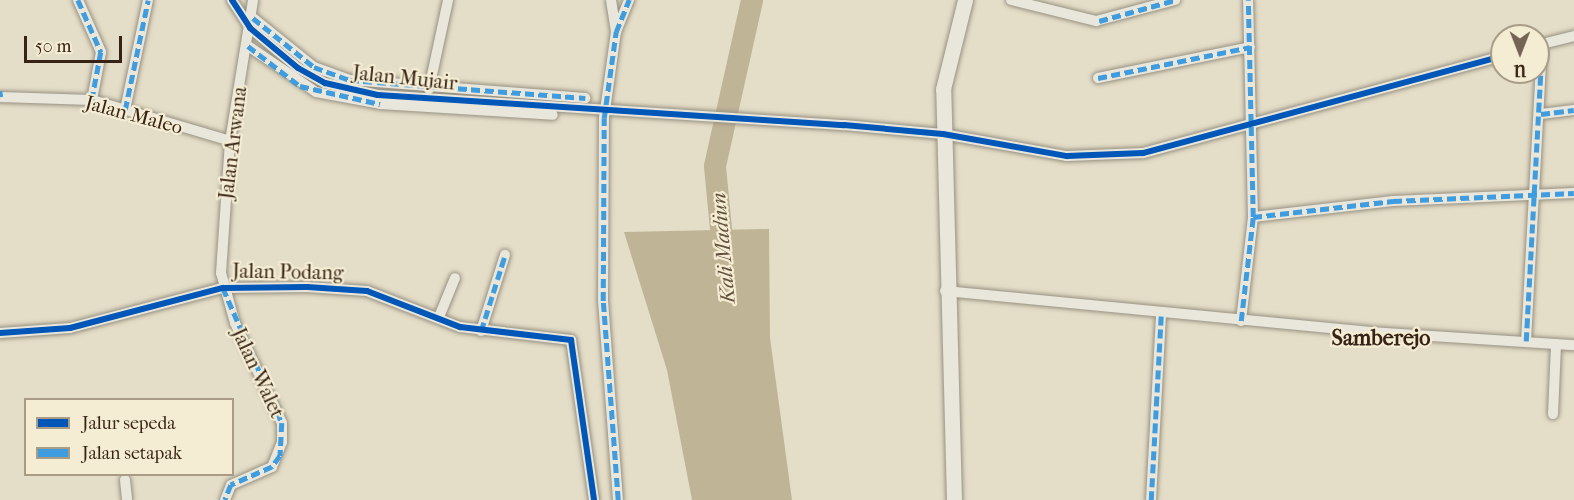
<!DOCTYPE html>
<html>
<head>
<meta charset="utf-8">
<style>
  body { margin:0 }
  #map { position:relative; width:1574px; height:500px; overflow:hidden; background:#e4ddc7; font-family:"IM FELL French Canon",serif }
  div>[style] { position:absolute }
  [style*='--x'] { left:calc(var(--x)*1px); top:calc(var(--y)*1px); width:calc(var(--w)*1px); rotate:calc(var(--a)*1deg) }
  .water>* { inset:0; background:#c0b497 }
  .river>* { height:22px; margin:-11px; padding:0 11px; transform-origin:11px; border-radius:11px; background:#c0b497 }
  .roads { filter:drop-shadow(0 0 2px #979182) drop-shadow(0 0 2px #979182) }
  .street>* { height:10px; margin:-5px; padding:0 5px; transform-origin:5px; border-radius:5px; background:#e9e6db }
  .secondary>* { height:15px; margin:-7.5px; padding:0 7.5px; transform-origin:7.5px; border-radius:7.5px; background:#e9e6db }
  .quiet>* { height:4.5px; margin-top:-2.25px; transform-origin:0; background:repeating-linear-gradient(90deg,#3e9cdf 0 9px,transparent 0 13.5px) }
  .cycleway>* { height:6px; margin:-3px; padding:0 3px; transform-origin:3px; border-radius:3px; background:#0057b8 }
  span { translate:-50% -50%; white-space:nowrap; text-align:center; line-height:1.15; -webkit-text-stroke:4.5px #f5edd3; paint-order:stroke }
  .street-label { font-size:20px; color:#362315 }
  .water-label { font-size:21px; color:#614f3c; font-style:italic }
  .quarter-label { font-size:22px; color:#362315; font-weight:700 }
  .legend { position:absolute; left:24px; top:398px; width:210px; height:78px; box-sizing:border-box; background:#f5edd3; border:2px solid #a99c87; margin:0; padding:8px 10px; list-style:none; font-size:18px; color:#362315 }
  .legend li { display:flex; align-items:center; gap:12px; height:30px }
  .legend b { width:30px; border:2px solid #a99c87 }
  .north { position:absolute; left:1490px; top:24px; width:60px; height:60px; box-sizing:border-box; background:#f5edd3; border:2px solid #a99c87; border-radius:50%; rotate:180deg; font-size:16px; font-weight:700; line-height:24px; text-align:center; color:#362315 }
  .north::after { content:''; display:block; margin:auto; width:21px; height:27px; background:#736453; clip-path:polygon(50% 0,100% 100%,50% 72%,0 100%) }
  .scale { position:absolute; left:24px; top:36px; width:98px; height:27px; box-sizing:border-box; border:3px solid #362315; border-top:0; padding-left:8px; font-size:18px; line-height:21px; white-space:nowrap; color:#362315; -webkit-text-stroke:4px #f5edd3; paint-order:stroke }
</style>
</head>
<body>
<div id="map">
  <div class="water">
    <div style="clip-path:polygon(769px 229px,770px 338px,792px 500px,692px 500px,667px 370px,624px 232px)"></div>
  </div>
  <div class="river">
    <div style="--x:724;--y:260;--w:94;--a:-95.5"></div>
    <div style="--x:715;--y:166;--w:170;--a:-77.4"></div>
  </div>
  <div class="roads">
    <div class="street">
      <div style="--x:78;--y:0;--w:57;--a:66.1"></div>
      <div style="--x:101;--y:52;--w:49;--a:100.6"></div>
      <div style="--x:232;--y:0;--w:33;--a:57"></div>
      <div style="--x:250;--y:28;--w:62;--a:39.8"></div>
      <div style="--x:298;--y:68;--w:31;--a:29"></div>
      <div style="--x:325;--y:83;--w:54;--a:12.8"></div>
      <div style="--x:378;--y:95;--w:467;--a:3.7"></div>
      <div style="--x:844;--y:125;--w:99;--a:5.2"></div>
      <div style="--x:943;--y:134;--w:126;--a:10.1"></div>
      <div style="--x:1067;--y:156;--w:76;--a:-2.3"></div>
      <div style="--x:1143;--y:153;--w:372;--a:-15.1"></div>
      <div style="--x:611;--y:0;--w:32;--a:81"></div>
      <div style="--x:1011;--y:0;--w:88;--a:13.9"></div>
      <div style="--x:1096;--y:21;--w:82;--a:-14.9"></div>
      <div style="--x:253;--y:18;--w:78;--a:38.8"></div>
      <div style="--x:314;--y:67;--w:38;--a:20"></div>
      <div style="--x:350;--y:80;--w:236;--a:4.4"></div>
      <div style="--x:1538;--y:45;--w:37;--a:-14"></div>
      <div style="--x:248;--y:46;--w:82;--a:34.1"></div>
      <div style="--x:316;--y:92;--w:65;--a:10.6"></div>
      <div style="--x:380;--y:104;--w:173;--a:3.6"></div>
      <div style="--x:1098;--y:78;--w:155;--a:-11.5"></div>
      <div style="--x:429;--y:89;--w:91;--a:-77.9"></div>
      <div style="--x:0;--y:97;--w:92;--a:1.9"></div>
      <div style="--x:92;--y:100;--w:144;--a:16.5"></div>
      <div style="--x:125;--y:110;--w:112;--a:-78.2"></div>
      <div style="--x:1541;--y:114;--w:33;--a:-7"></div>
      <div style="--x:1253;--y:217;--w:141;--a:-6.5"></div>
      <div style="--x:1393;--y:201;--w:181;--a:-2.5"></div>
      <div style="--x:945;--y:291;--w:428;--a:5.5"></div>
      <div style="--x:1371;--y:332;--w:203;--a:3.7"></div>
      <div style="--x:439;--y:317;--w:42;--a:-67.7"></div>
      <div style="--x:1241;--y:321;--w:105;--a:-83.4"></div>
      <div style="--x:1253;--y:217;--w:217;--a:-91.3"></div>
      <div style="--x:481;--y:331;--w:80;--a:-72.5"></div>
      <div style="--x:0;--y:333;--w:70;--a:-4.1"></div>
      <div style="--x:70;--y:328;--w:158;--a:-14.7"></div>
      <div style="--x:223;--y:288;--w:84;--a:-0.7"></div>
      <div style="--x:307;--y:287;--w:60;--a:3.8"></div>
      <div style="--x:367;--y:291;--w:100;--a:21.2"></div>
      <div style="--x:460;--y:327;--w:112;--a:6.7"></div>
      <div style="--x:571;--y:340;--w:162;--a:81.8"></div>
      <div style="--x:1526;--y:341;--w:297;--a:-86.9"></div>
      <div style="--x:1553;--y:414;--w:70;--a:-87.5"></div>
      <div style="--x:125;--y:480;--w:20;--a:84"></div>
      <div style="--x:225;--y:500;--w:16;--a:-68"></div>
      <div style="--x:231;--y:485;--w:45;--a:-23.7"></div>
      <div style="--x:272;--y:467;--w:27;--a:-68"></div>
      <div style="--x:282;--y:442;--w:19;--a:-90"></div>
      <div style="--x:282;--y:423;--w:110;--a:-115.2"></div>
      <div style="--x:235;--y:323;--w:52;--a:-105.6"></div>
      <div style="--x:221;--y:273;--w:132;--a:-86.1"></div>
      <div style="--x:230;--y:141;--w:143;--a:-80.7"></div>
      <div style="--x:618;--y:500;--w:200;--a:-94.3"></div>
      <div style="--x:603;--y:301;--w:183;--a:-89.7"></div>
      <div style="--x:604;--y:118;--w:87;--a:-82.1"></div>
      <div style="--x:616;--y:32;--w:35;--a:-68"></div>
      <div style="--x:1151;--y:500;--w:187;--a:-86.9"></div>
    </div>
    <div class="secondary">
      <div style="--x:954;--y:500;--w:411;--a:-91.5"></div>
      <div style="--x:943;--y:89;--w:92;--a:-76.1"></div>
    </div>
  </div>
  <div class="quiet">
    <div style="--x:78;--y:0;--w:57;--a:66.1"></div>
    <div style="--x:101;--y:52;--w:49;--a:100.6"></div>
    <div style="--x:253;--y:18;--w:78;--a:38.8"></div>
    <div style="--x:314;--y:67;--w:38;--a:20"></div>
    <div style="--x:350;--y:80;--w:236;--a:4.4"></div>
    <div style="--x:1099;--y:21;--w:79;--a:-15.4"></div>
    <div style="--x:248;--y:46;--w:66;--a:37.6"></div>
    <div style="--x:300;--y:86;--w:82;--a:12.7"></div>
    <div style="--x:1098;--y:78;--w:155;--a:-11.5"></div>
    <div style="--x:0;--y:91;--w:6;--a:81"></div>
    <div style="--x:125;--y:110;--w:112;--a:-78.2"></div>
    <div style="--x:1541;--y:114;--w:33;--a:-7"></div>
    <div style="--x:1253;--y:217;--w:141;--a:-6.5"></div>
    <div style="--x:1393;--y:201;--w:181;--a:-2.5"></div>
    <div style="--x:223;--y:288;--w:147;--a:66.4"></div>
    <div style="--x:282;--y:423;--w:33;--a:93"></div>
    <div style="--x:280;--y:456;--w:14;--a:126"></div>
    <div style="--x:272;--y:467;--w:45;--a:156.3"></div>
    <div style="--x:231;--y:485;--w:16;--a:112"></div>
    <div style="--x:1241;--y:321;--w:105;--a:-83.4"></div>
    <div style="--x:1253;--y:217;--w:217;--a:-91.3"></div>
    <div style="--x:481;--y:331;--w:80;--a:-72.5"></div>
    <div style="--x:1526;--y:341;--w:297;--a:-86.9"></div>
    <div style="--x:618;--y:500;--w:200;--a:-94.3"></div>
    <div style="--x:603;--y:301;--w:183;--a:-89.7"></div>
    <div style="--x:604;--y:118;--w:87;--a:-82.1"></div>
    <div style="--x:616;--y:32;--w:35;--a:-68"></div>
    <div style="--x:1151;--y:500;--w:187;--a:-86.9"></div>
  </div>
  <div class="cycleway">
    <div style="--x:232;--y:0;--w:33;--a:57"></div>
    <div style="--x:250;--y:28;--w:62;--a:39.8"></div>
    <div style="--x:298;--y:68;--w:31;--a:29"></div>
    <div style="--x:325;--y:83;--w:54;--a:12.8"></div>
    <div style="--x:378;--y:95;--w:467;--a:3.7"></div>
    <div style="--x:844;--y:125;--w:99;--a:5.2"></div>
    <div style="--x:943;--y:134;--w:126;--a:10.1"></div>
    <div style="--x:1067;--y:156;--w:76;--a:-2.3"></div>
    <div style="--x:1143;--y:153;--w:372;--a:-15.1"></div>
    <div style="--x:0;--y:333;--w:70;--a:-4.1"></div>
    <div style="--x:70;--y:328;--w:158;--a:-14.7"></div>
    <div style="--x:223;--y:288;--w:84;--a:-0.7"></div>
    <div style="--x:307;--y:287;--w:60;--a:3.8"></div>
    <div style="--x:367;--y:291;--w:100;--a:21.2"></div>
    <div style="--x:460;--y:327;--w:112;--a:6.7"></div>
    <div style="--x:571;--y:340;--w:162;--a:81.8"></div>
  </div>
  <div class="street-label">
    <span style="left:405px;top:78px;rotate:6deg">Jalan Mujair</span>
    <span style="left:134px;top:115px;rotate:15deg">Jalan Maleo</span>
    <span style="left:233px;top:143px;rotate:-83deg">Jalan Arwana</span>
    <span style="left:288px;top:272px;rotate:1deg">Jalan Podang</span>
    <span style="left:258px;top:373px;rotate:65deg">Jalan Walet</span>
  </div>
  <div class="water-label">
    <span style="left:723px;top:248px;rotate:-95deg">Kali Madiun</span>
  </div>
  <div class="quarter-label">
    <span style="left:1381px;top:339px">Samberejo</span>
  </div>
  <ul class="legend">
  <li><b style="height:8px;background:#0057b8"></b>Jalur sepeda</li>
  <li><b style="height:8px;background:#3e9cdf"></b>Jalan setapak</li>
  </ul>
  <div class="north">U</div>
  <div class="scale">50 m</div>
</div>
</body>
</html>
